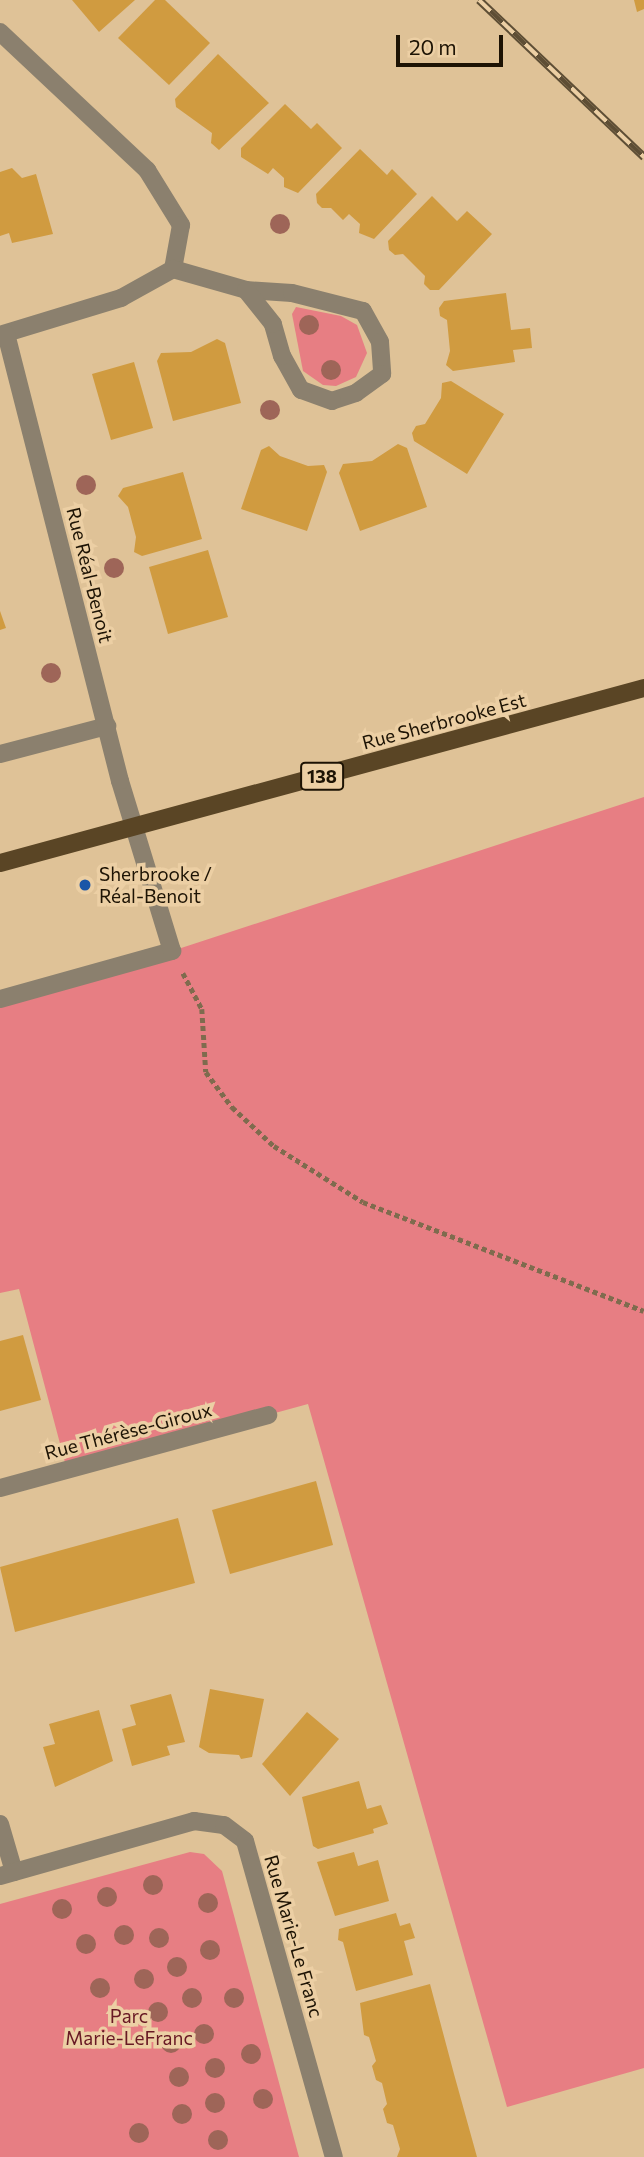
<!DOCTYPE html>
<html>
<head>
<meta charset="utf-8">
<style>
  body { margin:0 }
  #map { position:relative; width:644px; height:2157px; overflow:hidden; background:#dfc297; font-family:Commissioner,sans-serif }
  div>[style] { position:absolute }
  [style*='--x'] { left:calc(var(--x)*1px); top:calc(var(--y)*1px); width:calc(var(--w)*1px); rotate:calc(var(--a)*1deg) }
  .green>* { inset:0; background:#e77e83 }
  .building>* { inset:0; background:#d09b40 }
  .path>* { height:4.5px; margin-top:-2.25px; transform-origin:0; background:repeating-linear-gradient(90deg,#7f6b4e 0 5px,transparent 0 8.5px) }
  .street>* { height:18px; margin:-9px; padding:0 9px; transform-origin:9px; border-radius:9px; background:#8b806e }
  .primary>* { height:18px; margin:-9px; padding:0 9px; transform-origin:9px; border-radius:9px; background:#5a4525 }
  .rail>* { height:8px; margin-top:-4px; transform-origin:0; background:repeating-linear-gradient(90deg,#eccfa4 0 16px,#5e4e35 0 32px); box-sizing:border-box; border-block:2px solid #5e4e35 }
  .trees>* { width:20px; height:20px; margin:-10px; border-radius:50%; background:#9e6558 }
  .dots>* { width:19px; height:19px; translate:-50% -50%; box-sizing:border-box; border:4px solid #eccfa4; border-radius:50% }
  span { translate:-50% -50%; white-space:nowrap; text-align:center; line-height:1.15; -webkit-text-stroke:7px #eccfa4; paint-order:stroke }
  .shield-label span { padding:2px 5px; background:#eccfa4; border:2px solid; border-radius:5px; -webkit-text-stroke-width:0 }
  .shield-label { font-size:18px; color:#1d1304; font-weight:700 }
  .street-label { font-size:19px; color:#1d1304 }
  .poi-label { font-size:19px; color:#1d1304 }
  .left { translate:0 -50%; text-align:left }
  .park-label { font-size:19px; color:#681924 }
  .scale { position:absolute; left:396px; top:35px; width:107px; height:32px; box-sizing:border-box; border:4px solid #1d1304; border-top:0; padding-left:9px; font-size:21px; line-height:24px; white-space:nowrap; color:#1d1304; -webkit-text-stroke:5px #eccfa4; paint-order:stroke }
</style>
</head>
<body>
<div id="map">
  <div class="green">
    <div style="clip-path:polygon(296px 307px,341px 316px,357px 325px,367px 353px,356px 377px,336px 386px,323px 385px,303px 371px,292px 314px)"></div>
    <div style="clip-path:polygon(644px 797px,644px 2068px,507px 2107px,308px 1404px,67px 1470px,19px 1289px,0 1293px,0 999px,172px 951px)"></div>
    <div style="clip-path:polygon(190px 1852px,204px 1854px,222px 1871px,299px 2157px,0 2157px,0 1904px)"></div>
  </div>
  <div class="building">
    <div style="clip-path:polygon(72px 0,135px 0,99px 32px)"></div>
    <div style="clip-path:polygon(155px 0,165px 0,210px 43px,169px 85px,118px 38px)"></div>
    <div style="clip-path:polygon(634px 0,644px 0,644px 9px,637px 12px)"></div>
    <div style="clip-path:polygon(218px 54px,269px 103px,219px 150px,211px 143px,212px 133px,176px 107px,175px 99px)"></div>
    <div style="clip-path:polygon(285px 104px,311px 129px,317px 123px,342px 148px,298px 193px,284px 187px,284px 178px,273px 168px,268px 174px,241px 157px,241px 148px)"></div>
    <div style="clip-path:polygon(360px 149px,387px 175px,392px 169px,417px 194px,374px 239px,359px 233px,360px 224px,349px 214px,343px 220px,331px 208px,322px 208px,317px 203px,316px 194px)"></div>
    <div style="clip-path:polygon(12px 168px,22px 178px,36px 174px,53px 234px,12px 243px,9px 233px,0 236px,0 172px)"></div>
    <div style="clip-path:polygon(432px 196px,457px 221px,467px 211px,492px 234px,439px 290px,430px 290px,424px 284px,425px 276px,403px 254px,395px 255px,389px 250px,388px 241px)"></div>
    <div style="clip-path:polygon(506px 293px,511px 330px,530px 328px,532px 348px,513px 350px,515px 362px,453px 371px,446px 365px,450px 351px,447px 320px,440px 316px,439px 308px,444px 301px)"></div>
    <div style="clip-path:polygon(217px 339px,225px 343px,241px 403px,173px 421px,157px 361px,161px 353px,191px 352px)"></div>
    <div style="clip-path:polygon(134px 362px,153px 428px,111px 440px,92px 374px)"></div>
    <div style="clip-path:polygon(451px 381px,504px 414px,467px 474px,414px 441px,412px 433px,416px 426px,425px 424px,441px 398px,442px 383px)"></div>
    <div style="clip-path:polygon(398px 444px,407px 448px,427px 507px,360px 531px,339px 473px,343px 464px,372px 461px)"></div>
    <div style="clip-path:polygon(269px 446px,280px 456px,308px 466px,324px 465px,327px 472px,307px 531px,241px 509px,261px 450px)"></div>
    <div style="clip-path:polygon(183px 472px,202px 539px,142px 556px,134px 552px,136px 537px,128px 507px,118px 496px,123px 488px)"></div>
    <div style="clip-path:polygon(208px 550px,228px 617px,168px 634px,149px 567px)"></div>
    <div style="clip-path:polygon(0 611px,6px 628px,0 630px)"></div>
    <div style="clip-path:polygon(23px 1335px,41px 1400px,0 1411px,0 1341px)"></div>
    <div style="clip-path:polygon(316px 1481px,333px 1545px,230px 1574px,212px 1510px)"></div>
    <div style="clip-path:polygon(178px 1518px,195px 1583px,15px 1632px,0 1567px)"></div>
    <div style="clip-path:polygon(210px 1689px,264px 1699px,252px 1757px,241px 1759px,239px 1755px,209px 1753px,199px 1747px)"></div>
    <div style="clip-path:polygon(171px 1694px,185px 1742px,167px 1746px,170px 1755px,132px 1766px,122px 1729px,136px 1725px,130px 1705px)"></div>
    <div style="clip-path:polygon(99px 1710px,113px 1761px,55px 1787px,43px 1747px,55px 1744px,49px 1724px)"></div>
    <div style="clip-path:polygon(307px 1712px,339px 1739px,290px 1796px,262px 1764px)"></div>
    <div style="clip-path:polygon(359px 1781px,367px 1809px,381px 1805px,388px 1824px,373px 1829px,374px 1833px,318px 1849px,313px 1846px,302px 1797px)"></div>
    <div style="clip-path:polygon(354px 1852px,358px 1866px,378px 1860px,389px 1901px,335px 1916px,317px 1862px)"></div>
    <div style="clip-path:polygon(396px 1913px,400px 1926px,410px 1923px,415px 1938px,404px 1941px,413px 1975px,356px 1991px,343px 1942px,338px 1940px,339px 1929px)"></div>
    <div style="clip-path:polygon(430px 1984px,454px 2074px,477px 2157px,397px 2157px,400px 2149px,393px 2125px,387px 2123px,383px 2109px,387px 2104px,382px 2083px,376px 2080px,372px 2066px,376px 2061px,369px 2037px,364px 2035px,360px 2003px)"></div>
  </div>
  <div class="path">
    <div style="--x:183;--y:973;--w:41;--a:62.2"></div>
    <div style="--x:202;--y:1009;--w:63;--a:86.4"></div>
    <div style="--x:206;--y:1072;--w:44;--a:53.4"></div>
    <div style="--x:232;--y:1107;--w:57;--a:42.9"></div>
    <div style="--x:274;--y:1146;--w:105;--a:32.2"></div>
    <div style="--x:363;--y:1202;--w:301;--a:21.2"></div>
  </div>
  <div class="street">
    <div style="--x:0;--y:32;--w:202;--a:43.2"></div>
    <div style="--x:147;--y:170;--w:65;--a:58.3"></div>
    <div style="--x:181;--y:225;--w:45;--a:100.3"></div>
    <div style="--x:173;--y:269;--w:76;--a:16"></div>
    <div style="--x:246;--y:290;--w:46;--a:3.7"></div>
    <div style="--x:292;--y:293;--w:73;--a:14.2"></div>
    <div style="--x:363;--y:311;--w:35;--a:61"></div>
    <div style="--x:380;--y:342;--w:32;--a:86"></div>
    <div style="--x:382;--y:374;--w:32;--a:144"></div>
    <div style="--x:356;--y:393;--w:25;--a:162"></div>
    <div style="--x:332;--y:401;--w:33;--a:-160"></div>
    <div style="--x:301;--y:390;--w:39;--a:-119"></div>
    <div style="--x:282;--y:356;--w:33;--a:-106"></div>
    <div style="--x:273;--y:324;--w:43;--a:-128.5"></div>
    <div style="--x:0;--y:335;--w:127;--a:-17"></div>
    <div style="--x:121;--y:298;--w:60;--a:-29.1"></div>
    <div style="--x:0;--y:754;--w:111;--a:-14.7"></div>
    <div style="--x:0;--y:999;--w:179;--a:-15.6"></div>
    <div style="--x:172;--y:951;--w:178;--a:-107"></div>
    <div style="--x:120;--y:781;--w:461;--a:-104.3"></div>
    <div style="--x:0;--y:1488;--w:278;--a:-15.2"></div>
    <div style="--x:0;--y:1824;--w:50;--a:73.7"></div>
    <div style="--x:0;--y:1876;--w:202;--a:-15.8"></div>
    <div style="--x:194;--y:1821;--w:30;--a:8"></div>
    <div style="--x:224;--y:1825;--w:26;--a:37"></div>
    <div style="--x:245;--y:1841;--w:328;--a:74.3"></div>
  </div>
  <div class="primary">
    <div style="--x:0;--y:863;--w:667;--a:-15.2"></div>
  </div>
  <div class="rail">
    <div style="--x:479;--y:0;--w:228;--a:43.6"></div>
  </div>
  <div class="trees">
    <div style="left:280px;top:224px"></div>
    <div style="left:309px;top:325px"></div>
    <div style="left:331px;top:370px"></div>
    <div style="left:270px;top:410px"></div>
    <div style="left:86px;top:485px"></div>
    <div style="left:114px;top:568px"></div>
    <div style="left:51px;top:673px"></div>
    <div style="left:153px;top:1885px"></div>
    <div style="left:107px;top:1897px"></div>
    <div style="left:208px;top:1903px"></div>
    <div style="left:62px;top:1909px"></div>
    <div style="left:124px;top:1935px"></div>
    <div style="left:159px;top:1938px"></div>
    <div style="left:86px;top:1944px"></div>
    <div style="left:210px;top:1950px"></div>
    <div style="left:177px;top:1967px"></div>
    <div style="left:144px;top:1979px"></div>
    <div style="left:100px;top:1988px"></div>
    <div style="left:192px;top:1998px"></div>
    <div style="left:234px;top:1998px"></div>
    <div style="left:158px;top:2012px"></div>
    <div style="left:204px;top:2034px"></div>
    <div style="left:171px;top:2043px"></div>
    <div style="left:251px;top:2054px"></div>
    <div style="left:215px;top:2068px"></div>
    <div style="left:179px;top:2077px"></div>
    <div style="left:263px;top:2099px"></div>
    <div style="left:215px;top:2103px"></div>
    <div style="left:182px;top:2114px"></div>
    <div style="left:139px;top:2133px"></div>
    <div style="left:218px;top:2140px"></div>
  </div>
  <div class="dots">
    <div style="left:85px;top:885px;background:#1b56a7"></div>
  </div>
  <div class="shield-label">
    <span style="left:322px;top:776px">138</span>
  </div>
  <div class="street-label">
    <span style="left:90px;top:575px;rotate:76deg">Rue Réal-Benoit</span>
    <span style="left:444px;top:721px;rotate:-15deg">Rue Sherbrooke Est</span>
    <span style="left:128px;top:1431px;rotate:-15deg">Rue Thérèse-Giroux</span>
    <span style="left:294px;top:1936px;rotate:74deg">Rue Marie-Le Franc</span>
  </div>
  <div class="poi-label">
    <span class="left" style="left:99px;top:885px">Sherbrooke /<br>Réal-Benoit</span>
  </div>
  <div class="park-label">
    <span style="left:129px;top:2027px">Parc<br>Marie-LeFranc</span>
  </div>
  <div class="scale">20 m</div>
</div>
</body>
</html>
